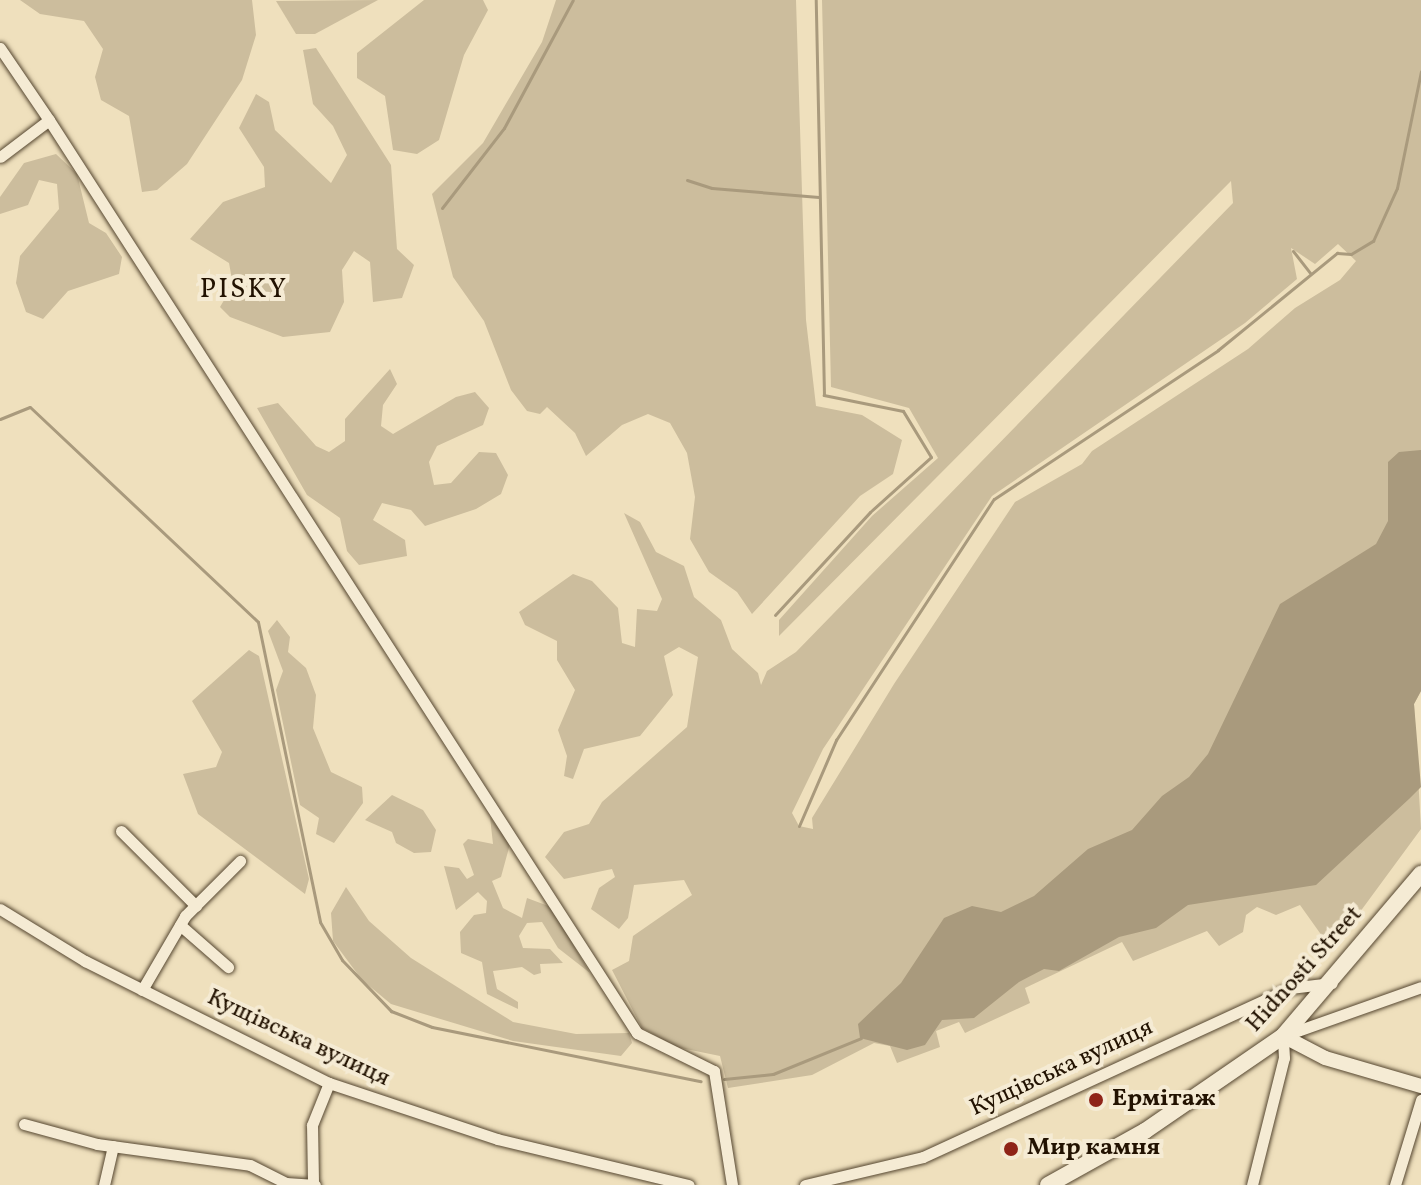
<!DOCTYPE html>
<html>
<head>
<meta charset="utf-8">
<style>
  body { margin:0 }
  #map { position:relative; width:1421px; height:1185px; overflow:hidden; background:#efe0bd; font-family:Vollkorn,serif }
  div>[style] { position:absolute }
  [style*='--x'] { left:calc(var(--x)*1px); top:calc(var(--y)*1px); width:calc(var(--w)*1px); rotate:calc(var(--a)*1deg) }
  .green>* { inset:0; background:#ccbd9d }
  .water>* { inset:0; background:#a99a7d }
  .stream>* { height:3px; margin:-1.5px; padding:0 1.5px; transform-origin:1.5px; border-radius:1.5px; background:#a99a7d }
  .roads { filter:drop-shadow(0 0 2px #554630) drop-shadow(0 0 2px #554630) }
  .minor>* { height:11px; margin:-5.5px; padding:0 5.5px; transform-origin:5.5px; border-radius:5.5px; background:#f5ebd4 }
  .tertiary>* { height:14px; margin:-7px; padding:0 7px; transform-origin:7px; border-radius:7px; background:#f5ebd4 }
  .secondary>* { height:16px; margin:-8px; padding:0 8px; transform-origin:8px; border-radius:8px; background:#f5ebd4 }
  .dots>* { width:22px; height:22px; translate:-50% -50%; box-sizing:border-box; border:4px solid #f5ebd4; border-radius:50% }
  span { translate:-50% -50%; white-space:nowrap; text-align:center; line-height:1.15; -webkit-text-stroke:8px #f5ebd4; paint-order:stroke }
  .street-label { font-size:24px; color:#221201 }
  .poi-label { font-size:24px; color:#221201; font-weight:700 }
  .left { translate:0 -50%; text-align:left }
  .quarter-label { font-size:28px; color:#221201; letter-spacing:2px }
</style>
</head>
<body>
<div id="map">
  <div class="green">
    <div style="clip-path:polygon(20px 0,252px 0,256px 35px,242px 80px,187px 164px,157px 190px,142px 192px,129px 116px,101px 100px,95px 77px,103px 49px,84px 21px,40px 14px)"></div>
    <div style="clip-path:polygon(378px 0,315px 34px,296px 34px,276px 1px)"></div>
    <div style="clip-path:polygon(424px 0,483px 0,488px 10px,464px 55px,439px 140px,417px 154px,393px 150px,385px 96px,357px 78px,357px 53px)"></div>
    <div style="clip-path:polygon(556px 0,796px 0,806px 320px,816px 406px,862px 415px,902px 440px,893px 474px,860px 496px,752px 614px,737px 592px,709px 572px,690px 539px,695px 497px,687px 453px,670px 423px,648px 414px,622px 425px,586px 456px,575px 433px,547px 407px,540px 414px,527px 411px,511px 390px,484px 321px,453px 277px,432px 194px,483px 143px,542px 42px)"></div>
    <div style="clip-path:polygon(evenodd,822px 0,1421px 0,1421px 691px,1414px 704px,1421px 829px,1332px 950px,1300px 905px,1276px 915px,1257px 907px,1246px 915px,1243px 932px,1219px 946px,1207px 931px,1133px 961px,1122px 942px,1025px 988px,1030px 1003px,965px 1033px,959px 1022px,936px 1031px,940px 1047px,897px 1063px,890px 1046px,874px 1043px,812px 1075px,728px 1088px,720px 1056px,676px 1047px,642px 1028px,612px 970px,629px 961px,633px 936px,692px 895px,684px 880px,634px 885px,628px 918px,619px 929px,591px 909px,599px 888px,615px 877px,612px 869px,564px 879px,545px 857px,564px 832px,589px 824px,602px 802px,687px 727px,698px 657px,679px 647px,664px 656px,673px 695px,640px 736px,584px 749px,573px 779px,564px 776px,567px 756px,558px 730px,575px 690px,557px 660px,557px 641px,525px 625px,519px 612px,573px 574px,592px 581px,618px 608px,622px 643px,635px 647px,637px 609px,657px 611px,662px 599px,624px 513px,640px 522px,656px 552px,684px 566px,694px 597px,721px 620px,732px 649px,758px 673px,761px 685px,767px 671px,796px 652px,1233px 203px,1231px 181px,779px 636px,779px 620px,872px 516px,938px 458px,909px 408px,831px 387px,822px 0,1338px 244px,1356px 261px,1340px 280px,1295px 308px,1248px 349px,1092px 451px,1082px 464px,1015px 502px,894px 684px,812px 818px,813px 829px,799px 826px,792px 813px,823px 749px,992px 496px,1245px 323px,1297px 279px,1291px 248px,1315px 264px,1338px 244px)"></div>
    <div style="clip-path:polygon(316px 48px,391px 165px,397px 249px,414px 265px,402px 298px,373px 302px,370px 262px,354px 251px,342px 270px,344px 302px,330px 332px,283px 337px,230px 317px,220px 307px,233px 285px,229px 263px,190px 239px,223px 202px,265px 187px,264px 167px,239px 128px,256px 94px,269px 102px,275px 130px,331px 183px,347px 155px,333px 126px,313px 104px,303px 50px)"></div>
    <div style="clip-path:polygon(56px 154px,77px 174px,89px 223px,106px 233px,122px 257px,119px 274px,68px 291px,43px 319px,26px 312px,16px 283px,20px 256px,59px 209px,57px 184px,39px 180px,28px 205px,0 214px,0 197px,24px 163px)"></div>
    <div style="clip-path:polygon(390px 369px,397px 384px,383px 405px,381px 426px,393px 434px,456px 397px,475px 392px,489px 408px,483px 425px,437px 446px,429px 462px,434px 485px,451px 483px,479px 452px,496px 453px,508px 475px,501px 494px,476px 509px,425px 526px,411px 510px,382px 503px,373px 520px,405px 540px,407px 556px,359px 565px,347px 551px,340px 518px,307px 495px,257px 408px,278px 403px,316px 446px,329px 452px,345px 441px,345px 419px)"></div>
    <div style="clip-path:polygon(277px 620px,290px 637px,288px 652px,306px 668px,316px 695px,313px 728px,331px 772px,362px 787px,363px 803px,334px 843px,316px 834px,319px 818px,300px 805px,276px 690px,283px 671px,268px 631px)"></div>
    <div style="clip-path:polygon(249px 650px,259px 656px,309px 879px,305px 894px,198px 814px,183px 774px,216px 767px,222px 752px,192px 701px)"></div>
    <div style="clip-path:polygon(392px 795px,423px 810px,436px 830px,431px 852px,414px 853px,396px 843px,392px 832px,365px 820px)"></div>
    <div style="clip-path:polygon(490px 817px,510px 844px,501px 877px,492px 881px,503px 908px,522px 918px,527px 898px,551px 907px,590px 973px,558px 948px,542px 922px,527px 923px,519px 936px,523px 948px,550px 949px,563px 963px,540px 964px,541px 973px,534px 975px,522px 967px,493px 971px,497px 989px,518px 1002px,518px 1009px,487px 994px,482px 962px,461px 953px,460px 932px,474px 915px,486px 913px,487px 901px,478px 892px,456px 910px,444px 866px,459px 868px,467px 879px,474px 875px,463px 844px,468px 839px,493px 844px)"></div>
    <div style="clip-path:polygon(346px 887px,369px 921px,411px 958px,513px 1022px,576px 1034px,629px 1033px,632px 1043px,621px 1056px,513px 1041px,391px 1004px,362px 980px,333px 941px,331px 913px)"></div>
  </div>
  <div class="water">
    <div style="clip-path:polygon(1421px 450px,1421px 691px,1414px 704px,1421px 787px,1409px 799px,1316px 885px,1188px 905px,1156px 928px,1119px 937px,1059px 971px,1044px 969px,1019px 982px,974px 1018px,942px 1020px,925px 1045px,907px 1050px,860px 1038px,858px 1024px,901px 983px,944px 918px,972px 906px,1001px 912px,1034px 896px,1088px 849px,1132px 830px,1162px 796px,1189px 777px,1208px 754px,1280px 604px,1376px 544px,1388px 521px,1388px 462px,1399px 452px)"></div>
  </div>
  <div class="stream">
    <div style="--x:687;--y:180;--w:26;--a:18"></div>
    <div style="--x:712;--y:188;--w:107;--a:4.8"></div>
    <div style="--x:442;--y:208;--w:101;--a:-52.2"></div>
    <div style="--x:504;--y:128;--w:145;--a:-61.7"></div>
    <div style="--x:1293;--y:251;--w:28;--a:52"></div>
    <div style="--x:0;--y:419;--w:32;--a:-22"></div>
    <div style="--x:30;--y:407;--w:313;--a:43.3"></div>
    <div style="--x:258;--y:622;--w:306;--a:78.3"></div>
    <div style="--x:320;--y:922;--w:44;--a:59.9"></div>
    <div style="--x:342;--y:960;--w:71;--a:46.1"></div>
    <div style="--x:391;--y:1011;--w:44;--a:21.3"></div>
    <div style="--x:432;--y:1027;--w:274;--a:11.4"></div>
    <div style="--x:775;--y:615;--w:140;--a:-47.3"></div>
    <div style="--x:870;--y:512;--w:82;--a:-42"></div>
    <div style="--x:931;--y:457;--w:54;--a:-121.3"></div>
    <div style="--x:903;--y:411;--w:81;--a:-168.6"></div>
    <div style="--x:824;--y:395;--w:395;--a:-91.2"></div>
    <div style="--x:799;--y:826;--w:94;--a:-66.7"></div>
    <div style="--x:836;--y:740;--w:288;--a:-56.8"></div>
    <div style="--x:994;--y:499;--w:269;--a:-33.6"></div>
    <div style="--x:1218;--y:350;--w:154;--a:-39.2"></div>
    <div style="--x:1337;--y:253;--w:14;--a:4"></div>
    <div style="--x:1351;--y:254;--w:26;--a:-31"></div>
    <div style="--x:1373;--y:241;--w:58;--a:-65.6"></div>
    <div style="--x:1397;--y:188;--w:119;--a:-78.4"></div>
    <div style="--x:724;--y:1079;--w:49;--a:-5.8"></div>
    <div style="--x:773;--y:1074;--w:95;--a:-22.2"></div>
  </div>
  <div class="roads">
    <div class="minor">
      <div style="--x:0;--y:48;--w:87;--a:55.8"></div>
      <div style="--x:49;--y:120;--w:61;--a:142.9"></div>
      <div style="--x:49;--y:120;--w:1086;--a:57.22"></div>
      <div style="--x:637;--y:1033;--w:86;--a:26.3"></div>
      <div style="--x:714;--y:1071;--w:115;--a:81"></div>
      <div style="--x:121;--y:831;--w:106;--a:45"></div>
      <div style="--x:0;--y:909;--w:100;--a:31.5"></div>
      <div style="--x:85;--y:961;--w:273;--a:26.6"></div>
      <div style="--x:329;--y:1083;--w:177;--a:18.4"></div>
      <div style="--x:497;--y:1139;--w:197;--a:13.5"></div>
      <div style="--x:180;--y:925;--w:64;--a:41.2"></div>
      <div style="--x:142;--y:990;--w:86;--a:-59.8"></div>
      <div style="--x:185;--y:916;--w:78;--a:-45"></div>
      <div style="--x:24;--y:1124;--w:76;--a:15.3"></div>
      <div style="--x:97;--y:1144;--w:154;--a:7.8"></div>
      <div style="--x:250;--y:1165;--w:40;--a:26.6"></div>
      <div style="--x:286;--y:1183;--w:29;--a:4"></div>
      <div style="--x:313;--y:1181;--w:56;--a:-91"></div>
      <div style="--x:312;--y:1125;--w:45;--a:-68"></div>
      <div style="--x:104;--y:1185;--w:40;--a:-77"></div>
      <div style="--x:805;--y:1185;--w:121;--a:-13.3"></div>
      <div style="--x:923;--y:1157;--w:404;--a:-24.7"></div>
      <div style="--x:1290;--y:988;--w:42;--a:-6.8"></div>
      <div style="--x:1252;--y:1185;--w:131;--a:-75.9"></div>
      <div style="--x:1284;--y:1058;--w:22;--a:-93"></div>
      <div style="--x:1283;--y:1036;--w:146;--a:-19.5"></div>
      <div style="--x:1395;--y:1185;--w:89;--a:-73"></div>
    </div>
    <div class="tertiary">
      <div style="--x:1283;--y:1036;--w:47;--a:27.6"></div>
      <div style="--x:1325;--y:1058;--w:100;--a:16.3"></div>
    </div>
    <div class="secondary">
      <div style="--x:1048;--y:1185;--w:111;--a:-29.1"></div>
      <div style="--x:1145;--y:1131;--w:168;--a:-34.5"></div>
      <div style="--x:1283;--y:1036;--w:213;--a:-49.6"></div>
    </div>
  </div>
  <div class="dots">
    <div style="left:1096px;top:1100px;background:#8f2418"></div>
    <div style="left:1011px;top:1149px;background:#8f2418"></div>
  </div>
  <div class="street-label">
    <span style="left:1305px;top:970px;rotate:-48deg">Hidnosti Street</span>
    <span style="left:298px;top:1039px;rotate:25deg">Кущівська вулиця</span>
    <span style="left:1062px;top:1069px;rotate:-25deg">Кущівська вулиця</span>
  </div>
  <div class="poi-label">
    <span class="left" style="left:1112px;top:1100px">Ермітаж</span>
    <span class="left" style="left:1027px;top:1149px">Мир камня</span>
  </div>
  <div class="quarter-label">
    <span style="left:244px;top:290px">PISKY</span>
  </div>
</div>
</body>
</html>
